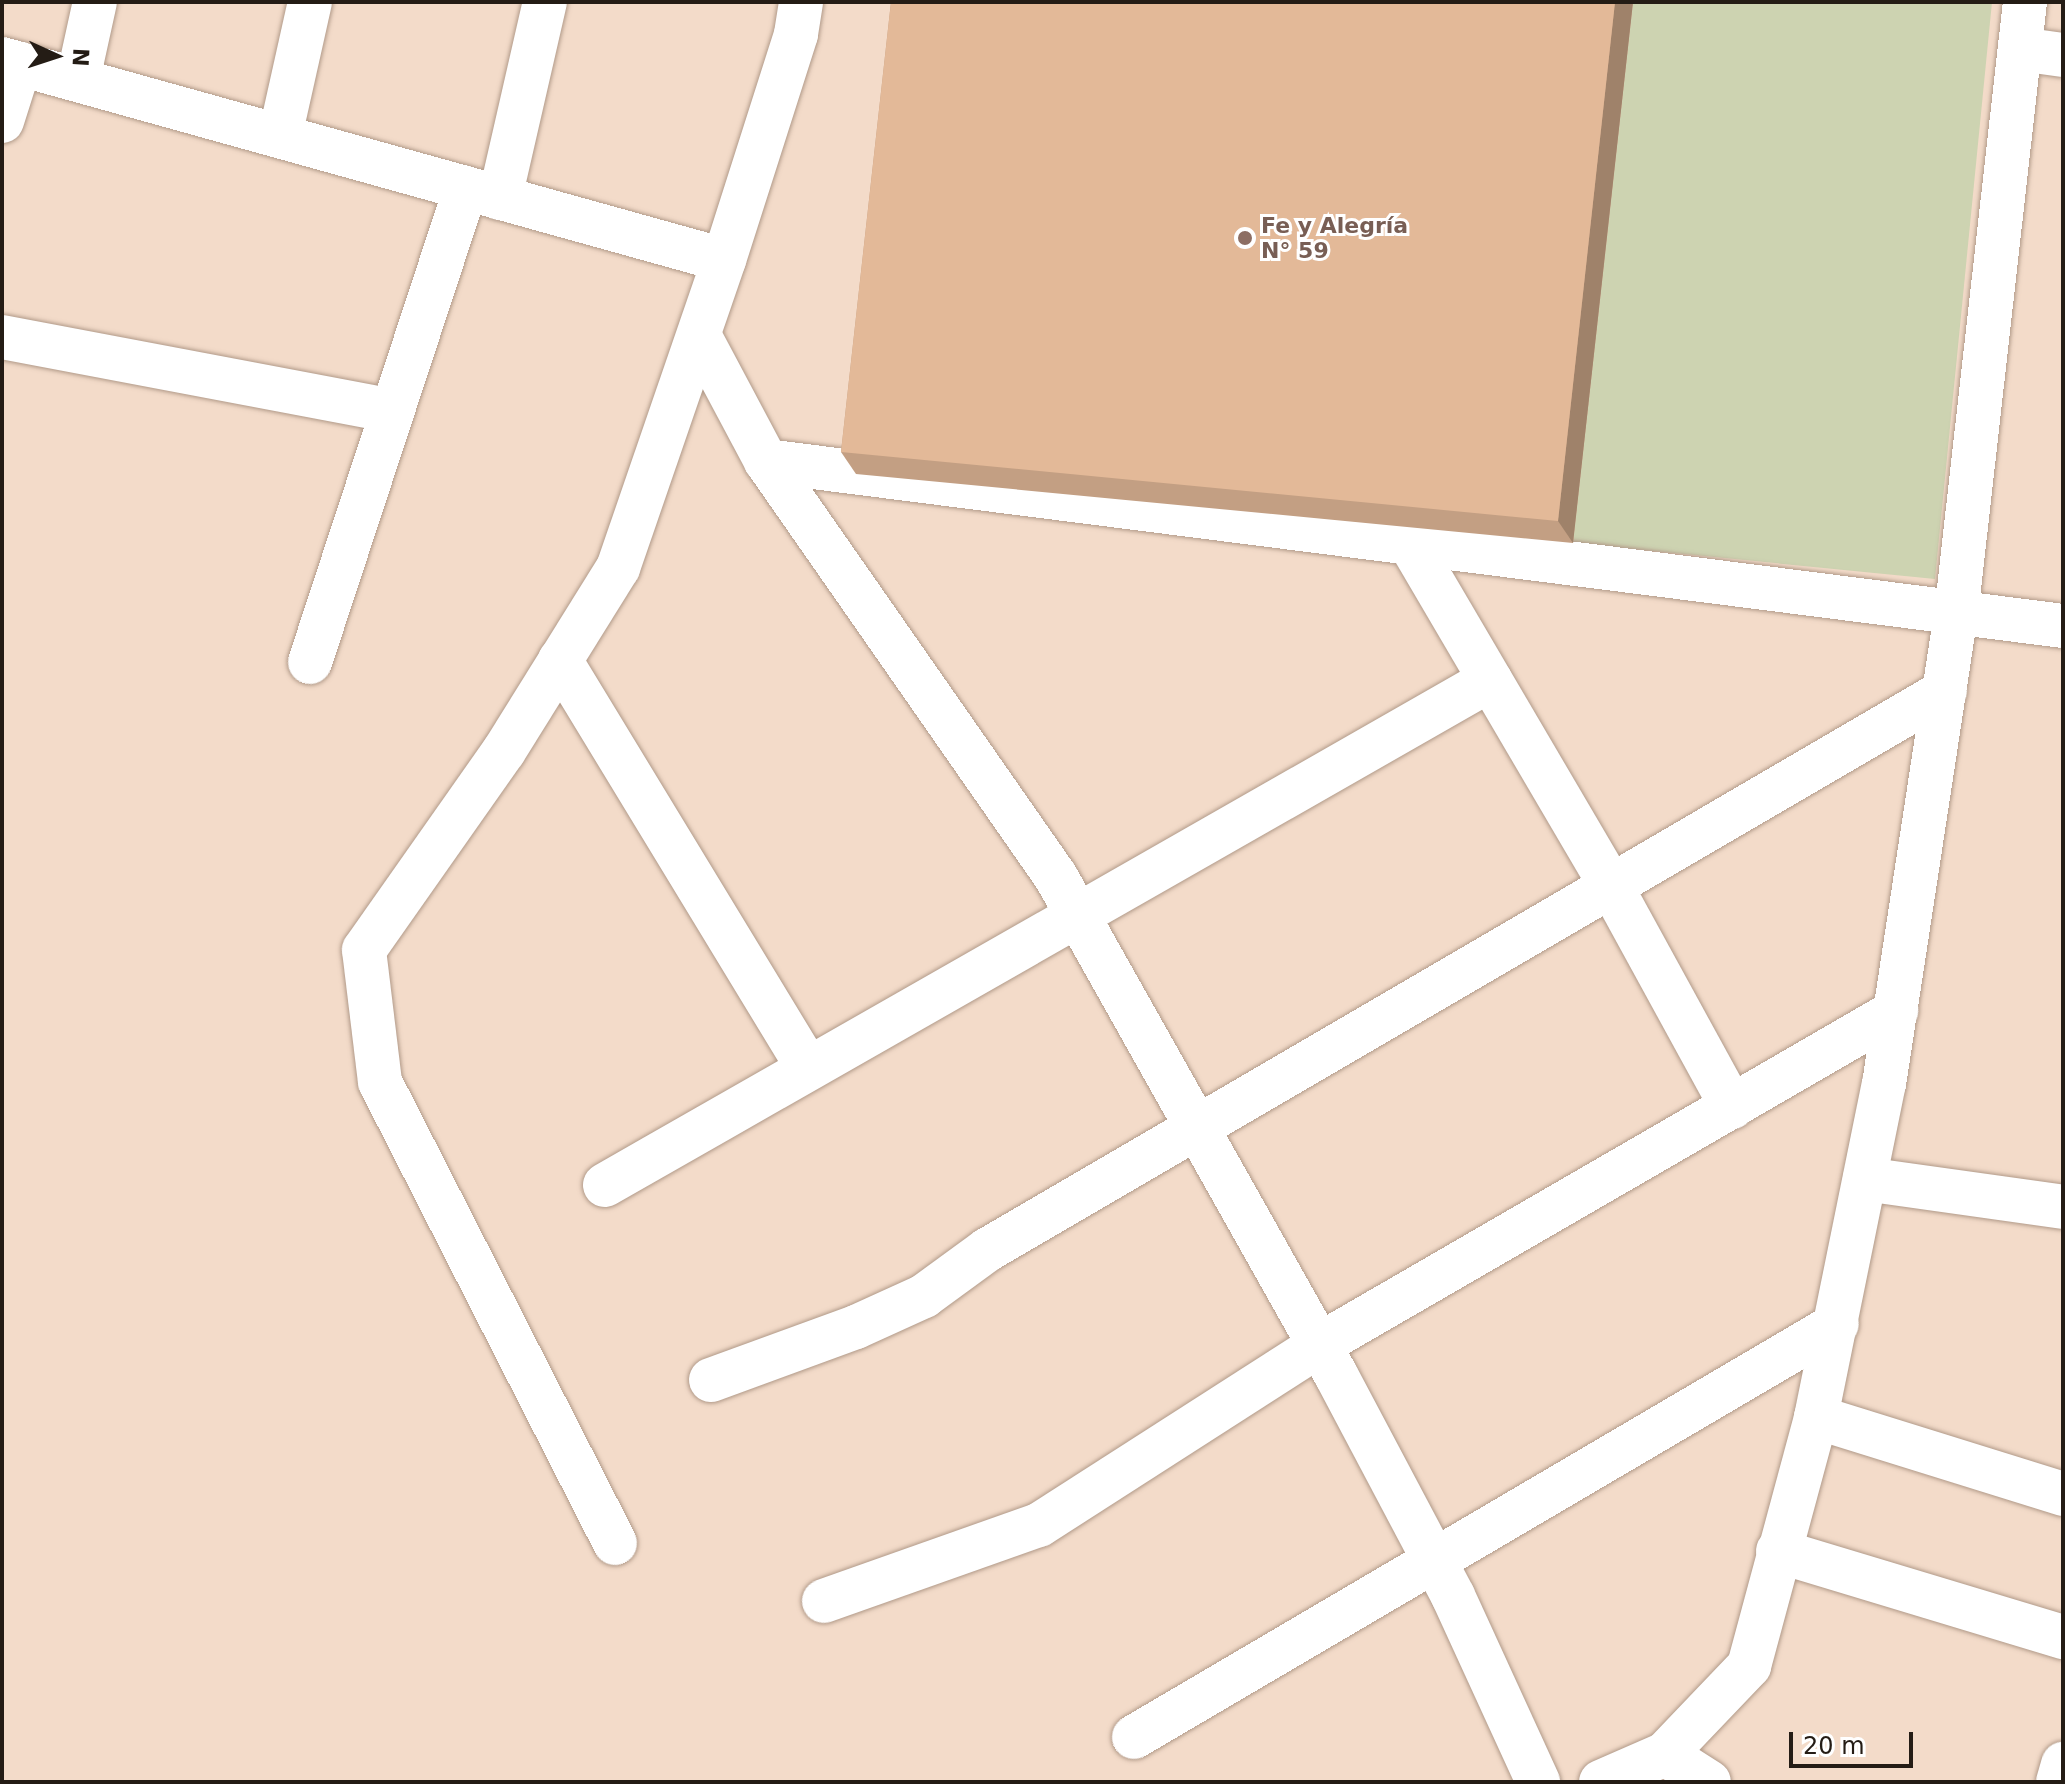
<!DOCTYPE html>
<html>
<head>
<meta charset="utf-8">
<style>
  body { margin:0 }
  #map { position:relative; width:2065px; height:1784px; overflow:hidden; background:#f3dbc9; font-family:"DejaVu Sans",sans-serif }
  div>[style] { position:absolute }
  [style*='--x'] { left:calc(var(--x)*1px); top:calc(var(--y)*1px); width:calc(var(--w)*1px); rotate:calc(var(--a)*1deg) }
  .green>* { inset:0; background:#cdd3b1 }
  .roads { filter:drop-shadow(0 0 2px #b19a89) drop-shadow(0 0 2px #b19a89) }
  .minor>* { height:44px; margin:-22px; padding:0 22px; transform-origin:22px; border-radius:22px; background:#fff }
  .wall>* { inset:0; background:#c39f83 }
  .shaded-wall>* { inset:0; background:#9f826a }
  .building>* { inset:0; background:#e3b998 }
  .dots>* { width:22px; height:22px; translate:-50% -50%; box-sizing:border-box; border:4px solid #fff; border-radius:50% }
  span { translate:-50% -50%; white-space:nowrap; text-align:center; line-height:1.15; -webkit-text-stroke:6px #fff; paint-order:stroke }
  .education-label { font-size:22px; color:#785e54; font-weight:700 }
  .left { translate:0 -50%; text-align:left }
  .frame { position:absolute; inset:0; border:4px solid #241c15; pointer-events:none }
  .north { position:absolute; left:16px; top:16px; width:80px; height:80px; -webkit-text-stroke:6px #fff; paint-order:stroke; rotate:93deg; font-size:22px; font-weight:700; line-height:32px; text-align:center; color:#241c15 }
  .north::after { content:''; display:block; margin:auto; width:28px; height:36px; background:#241c15; clip-path:polygon(50% 0,100% 100%,50% 72%,0 100%) }
  .scale { position:absolute; left:1789px; top:1732px; width:124px; height:36px; box-sizing:border-box; border:4px solid #241c15; border-top:0; padding-left:10px; font-size:24px; line-height:28px; white-space:nowrap; color:#241c15; -webkit-text-stroke:6px #fff; paint-order:stroke }
</style>
</head>
<body>
<div id="map">
  <div class="green">
    <div style="clip-path:polygon(1633px 2px,1992px 2px,1935px 579px,1573px 543px)"></div>
  </div>
  <div class="roads">
    <div class="minor">
      <div style="--x:2020;--y:49;--w:43;--a:7.9"></div>
      <div style="--x:2;--y:59;--w:749;--a:15.56"></div>
      <div style="--x:78;--y:79;--w:79;--a:-77.6"></div>
      <div style="--x:2;--y:121;--w:60;--a:-72.5"></div>
      <div style="--x:280;--y:136;--w:137;--a:-77.4"></div>
      <div style="--x:500;--y:198;--w:201;--a:-77.1"></div>
      <div style="--x:2;--y:337;--w:397;--a:10.7"></div>
      <div style="--x:700;--y:337;--w:140;--a:62"></div>
      <div style="--x:766;--y:461;--w:507;--a:55.12"></div>
      <div style="--x:1056;--y:877;--w:571;--a:60.65"></div>
      <div style="--x:1336;--y:1375;--w:250;--a:62.1"></div>
      <div style="--x:1453;--y:1596;--w:205;--a:65.4"></div>
      <div style="--x:766;--y:461;--w:1307;--a:7.25"></div>
      <div style="--x:1411;--y:545;--w:395;--a:59.6"></div>
      <div style="--x:1611;--y:886;--w:252;--a:61.3"></div>
      <div style="--x:560;--y:660;--w:477;--a:58.7"></div>
      <div style="--x:310;--y:662;--w:499;--a:-71.8"></div>
      <div style="--x:1865;--y:1179;--w:200;--a:8"></div>
      <div style="--x:605;--y:1185;--w:1019;--a:-29.71"></div>
      <div style="--x:711;--y:1380;--w:154;--a:-20.1"></div>
      <div style="--x:856;--y:1327;--w:75;--a:-24.5"></div>
      <div style="--x:924;--y:1296;--w:78;--a:-36.1"></div>
      <div style="--x:987;--y:1250;--w:1109;--a:-30.26"></div>
      <div style="--x:1816;--y:1417;--w:259;--a:17.3"></div>
      <div style="--x:615;--y:1543;--w:517;--a:-117.01"></div>
      <div style="--x:380;--y:1082;--w:133;--a:-96.9"></div>
      <div style="--x:364;--y:950;--w:243;--a:-54.9"></div>
      <div style="--x:504;--y:751;--w:216;--a:-58.1"></div>
      <div style="--x:618;--y:568;--w:326;--a:-71"></div>
      <div style="--x:724;--y:260;--w:237;--a:-72.3"></div>
      <div style="--x:796;--y:34;--w:32;--a:-81"></div>
      <div style="--x:1778;--y:1551;--w:298;--a:16.8"></div>
      <div style="--x:824;--y:1601;--w:228;--a:-19.5"></div>
      <div style="--x:1039;--y:1525;--w:333;--a:-32.7"></div>
      <div style="--x:1319;--y:1345;--w:667;--a:-30.06"></div>
      <div style="--x:1134;--y:1737;--w:815;--a:-30.43"></div>
      <div style="--x:1665;--y:1754;--w:52;--a:32.5"></div>
      <div style="--x:1601;--y:1782;--w:70;--a:-23.6"></div>
      <div style="--x:1665;--y:1754;--w:122;--a:-46.3"></div>
      <div style="--x:1749;--y:1666;--w:258;--a:-74.9"></div>
      <div style="--x:1816;--y:1417;--w:340;--a:-78.5"></div>
      <div style="--x:1884;--y:1084;--w:474;--a:-81.3"></div>
      <div style="--x:1956;--y:615;--w:617;--a:-83.58"></div>
      <div style="--x:2058;--y:1782;--w:19;--a:-74"></div>
    </div>
  </div>
  <div class="wall">
    <div style="clip-path:polygon(891px 2px,1633px 2px,1573px 543px,856px 474px,841px 452px)"></div>
  </div>
  <div class="shaded-wall">
    <div style="clip-path:polygon(1615px 2px,1633px 2px,1573px 543px,1558px 521px)"></div>
  </div>
  <div class="building">
    <div style="clip-path:polygon(891px 2px,1615px 2px,1558px 521px,841px 452px)"></div>
  </div>
  <div class="dots">
    <div style="left:1245px;top:238px;background:#8d6e63"></div>
  </div>
  <div class="education-label">
    <span class="left" style="left:1261px;top:238px">Fe y Alegría<br>N° 59</span>
  </div>
  <div class="frame"></div>
  <div class="north">N</div>
  <div class="scale">20 m</div>
</div>
</body>
</html>
